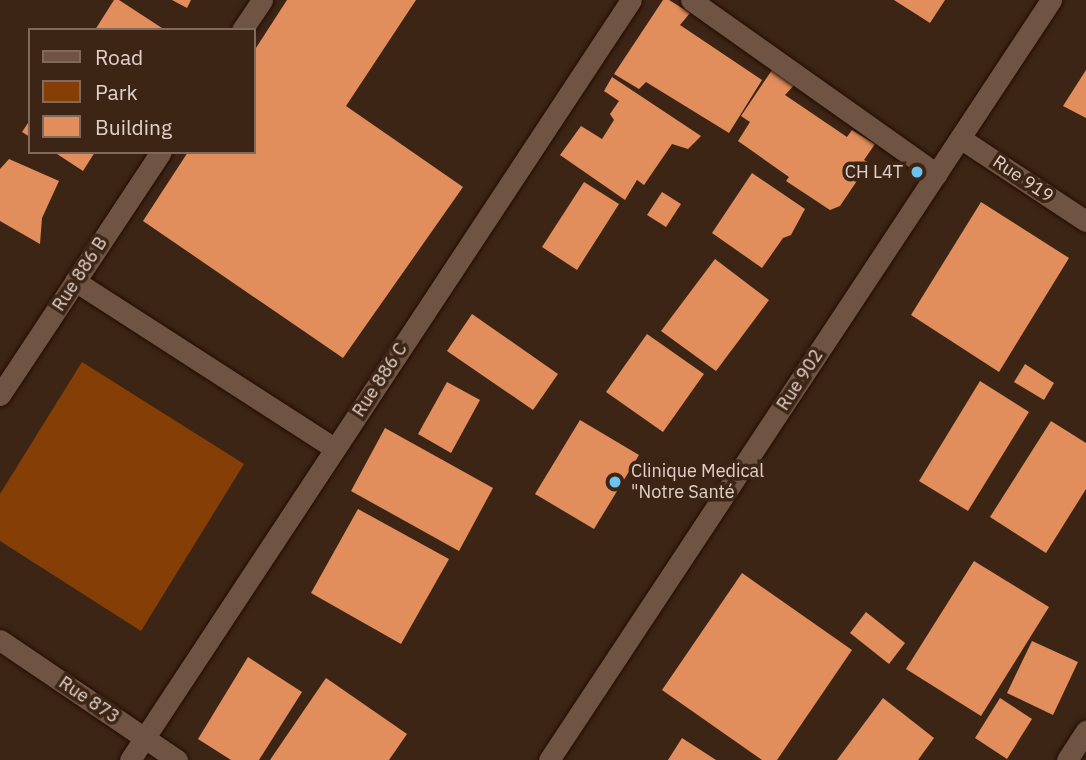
<!DOCTYPE html>
<html>
<head>
<meta charset="utf-8">
<style>
  body { margin:0 }
  #map { position:relative; width:1086px; height:760px; overflow:hidden; background:#3d2516; font-family:"IBM Plex Sans",sans-serif }
  div>[style] { position:absolute }
  [style*='--x'] { left:calc(var(--x)*1px); top:calc(var(--y)*1px); width:calc(var(--w)*1px); rotate:calc(var(--a)*1deg) }
  .green>* { inset:0; background:#853f06 }
  .building>* { inset:0; background:#e18e5c }
  .roads { filter:drop-shadow(0 0 2px #230d02) drop-shadow(0 0 2px #230d02) }
  .minor>* { height:21px; margin:-10.5px; padding:0 10.5px; transform-origin:10.5px; border-radius:10.5px; background:#6f5343 }
  .dots>* { width:19px; height:19px; translate:-50% -50%; box-sizing:border-box; border:4px solid #3d2516; border-radius:50% }
  span { translate:-50% -50%; white-space:nowrap; text-align:center; line-height:1.15; -webkit-text-stroke:7px #3d2516; paint-order:stroke }
  .poi-label { font-size:18px; color:#e2d1c8 }
  .right { translate:-100% -50%; text-align:right }
  .left { translate:0 -50%; text-align:left }
  .street-label { font-size:18px; color:#e2d1c8 }
  .legend { position:absolute; left:28px; top:28px; width:228px; height:126px; box-sizing:border-box; background:#3d2516; border:2px solid #7f6a5d; margin:0; padding:9px 12px; list-style:none; font-size:21px; color:#e2d1c8 }
  .legend li { display:flex; align-items:center; gap:14px; height:35px }
  .legend b { width:35px; border:2px solid #7f6a5d }
</style>
</head>
<body>
<div id="map">
  <div class="green">
    <div style="clip-path:polygon(82px 362px,244px 464px,141px 631px,0 541px,0 494px)"></div>
  </div>
  <div class="building">
    <div style="clip-path:polygon(114px 0,119px 0,165px 30px,95px 30px)"></div>
    <div style="clip-path:polygon(172px 0,191px 0,187px 8px)"></div>
    <div style="clip-path:polygon(287px 0,416px 0,346px 106px,463px 187px,343px 358px,143px 221px,188px 152px,254px 152px,254px 51px)"></div>
    <div style="clip-path:polygon(663px 0,669px 0,690px 13px,680px 25px,762px 80px,729px 133px,646px 82px,639px 89px,614px 74px)"></div>
    <div style="clip-path:polygon(894px 0,945px 0,930px 23px)"></div>
    <div style="clip-path:polygon(774px 67px,797px 82px,785px 95px,847px 137px,852px 130px,875px 144px,864px 160px,869px 163px,840px 206px,830px 210px,786px 181px,789px 177px,738px 141px,750px 122px,741px 116px)"></div>
    <div style="clip-path:polygon(1086px 70px,1086px 118px,1063px 106px)"></div>
    <div style="clip-path:polygon(612px 77px,701px 136px,688px 149px,672px 144px,644px 185px,637px 180px,625px 200px,560px 155px,581px 126px,602px 139px,614px 120px,610px 114px,619px 101px,604px 91px)"></div>
    <div style="clip-path:polygon(30px 120px,30px 137px,22px 132px)"></div>
    <div style="clip-path:polygon(54px 152px,95px 152px,83px 171px)"></div>
    <div style="clip-path:polygon(9px 159px,59px 181px,42px 218px,40px 244px,0 221px,0 169px)"></div>
    <div style="clip-path:polygon(752px 173px,805px 209px,791px 235px,783px 238px,762px 268px,712px 233px)"></div>
    <div style="clip-path:polygon(584px 182px,619px 204px,577px 270px,542px 247px)"></div>
    <div style="clip-path:polygon(662px 192px,681px 204px,666px 227px,647px 215px)"></div>
    <div style="clip-path:polygon(981px 202px,1069px 258px,999px 372px,911px 315px)"></div>
    <div style="clip-path:polygon(715px 259px,769px 300px,716px 371px,661px 331px)"></div>
    <div style="clip-path:polygon(472px 314px,558px 374px,533px 410px,447px 351px)"></div>
    <div style="clip-path:polygon(647px 334px,704px 374px,663px 432px,606px 392px)"></div>
    <div style="clip-path:polygon(1025px 364px,1054px 383px,1044px 400px,1014px 382px)"></div>
    <div style="clip-path:polygon(980px 381px,1029px 412px,968px 511px,919px 481px)"></div>
    <div style="clip-path:polygon(447px 382px,480px 400px,451px 453px,418px 434px)"></div>
    <div style="clip-path:polygon(580px 420px,639px 455px,594px 529px,535px 494px)"></div>
    <div style="clip-path:polygon(1051px 421px,1086px 443px,1086px 489px,1046px 553px,990px 517px)"></div>
    <div style="clip-path:polygon(385px 428px,493px 488px,459px 551px,351px 491px)"></div>
    <div style="clip-path:polygon(358px 509px,449px 559px,401px 644px,311px 593px)"></div>
    <div style="clip-path:polygon(974px 561px,1049px 607px,981px 716px,906px 669px)"></div>
    <div style="clip-path:polygon(742px 573px,852px 650px,777px 760px,762px 760px,662px 690px)"></div>
    <div style="clip-path:polygon(866px 612px,905px 643px,889px 664px,850px 633px)"></div>
    <div style="clip-path:polygon(1032px 641px,1078px 662px,1053px 715px,1007px 693px)"></div>
    <div style="clip-path:polygon(248px 657px,302px 692px,259px 760px,231px 760px,198px 739px)"></div>
    <div style="clip-path:polygon(326px 678px,407px 734px,389px 760px,270px 760px)"></div>
    <div style="clip-path:polygon(883px 698px,934px 738px,918px 760px,837px 760px)"></div>
    <div style="clip-path:polygon(1000px 698px,1032px 719px,1007px 759px,975px 738px)"></div>
    <div style="clip-path:polygon(682px 738px,716px 760px,668px 760px)"></div>
  </div>
  <div class="roads">
    <div class="minor">
      <div style="--x:691;--y:0;--w:301;--a:35.3"></div>
      <div style="--x:242;--y:30;--w:36;--a:-56"></div>
      <div style="--x:960;--y:138;--w:151;--a:33.4"></div>
      <div style="--x:75;--y:281;--w:308;--a:32.8"></div>
      <div style="--x:0;--y:395;--w:291;--a:-56.5"></div>
      <div style="--x:0;--y:640;--w:214;--a:34.1"></div>
      <div style="--x:130;--y:760;--w:910;--a:-56.61"></div>
      <div style="--x:549;--y:760;--w:911;--a:-56.55"></div>
      <div style="--x:1067;--y:760;--w:35;--a:-57"></div>
    </div>
  </div>
  <div class="dots">
    <div style="left:917px;top:172px;background:#6bc3f2"></div>
    <div style="left:615px;top:482px;background:#6bc3f2"></div>
  </div>
  <div class="poi-label">
    <span class="right" style="left:903px;top:172px">CH L4T</span>
    <span class="left" style="left:631px;top:482px">Clinique Medical<br>"Notre Santé</span>
  </div>
  <div class="street-label">
    <span style="left:1023px;top:179px;rotate:34deg">Rue 919</span>
    <span style="left:80px;top:274px;rotate:-57deg">Rue 886 B</span>
    <span style="left:380px;top:380px;rotate:-57deg">Rue 886 C</span>
    <span style="left:800px;top:380px;rotate:-57deg">Rue 902</span>
    <span style="left:89px;top:700px;rotate:34deg">Rue 873</span>
  </div>
  <ul class="legend">
  <li><b style="height:9px;background:#6f5343"></b>Road</li>
  <li><b style="height:19px;background:#853f06"></b>Park</li>
  <li><b style="height:19px;background:#e18e5c"></b>Building</li>
  </ul>
</div>
</body>
</html>
